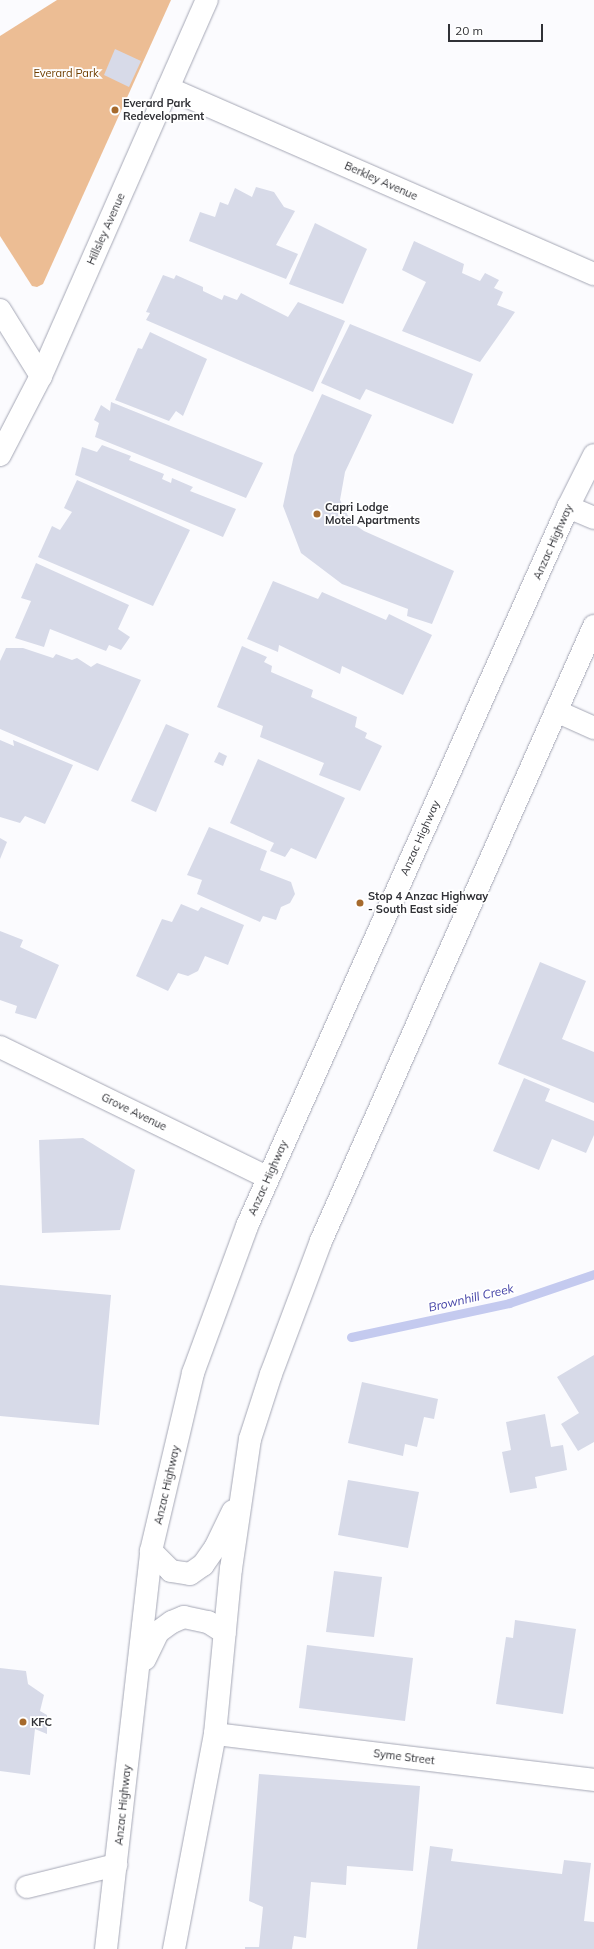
<!DOCTYPE html>
<html>
<head>
<meta charset="utf-8">
<style>
  body { margin:0 }
  #map { position:relative; width:594px; height:1949px; overflow:hidden; background:#fbfbfe; font-family:Mulish,sans-serif }
  div>[style] { position:absolute }
  [style*='--x'] { left:calc(var(--x)*1px); top:calc(var(--y)*1px); width:calc(var(--w)*1px); rotate:calc(var(--a)*1deg) }
  .green>* { inset:0; background:#ecbd94 }
  .stream>* { height:9px; margin:-4.5px; padding:0 4.5px; transform-origin:4.5px; border-radius:4.5px; background:#c4caef }
  .building>* { inset:0; background:#d7dae8 }
  .roads { filter:drop-shadow(0 0 1px #a5a7b5) drop-shadow(0 0 1px #a5a7b5) }
  .minor>* { height:22px; margin:-11px; padding:0 11px; transform-origin:11px; border-radius:11px; background:#fff }
  .highway>* { height:22px; margin:-11px; padding:0 11px; transform-origin:11px; border-radius:11px; background:#fff }
  .dots>* { width:11px; height:11px; translate:-50% -50%; box-sizing:border-box; border:2px solid #fff; border-radius:50% }
  span { translate:-50% -50%; white-space:nowrap; text-align:center; line-height:1.15; -webkit-text-stroke:3.5px #fff; paint-order:stroke }
  .park-label { font-size:11px; color:#6f3e00 }
  .poi-label { font-size:11px; color:#303136; font-weight:700 }
  .left { translate:0 -50%; text-align:left }
  .street-label { font-size:11px; color:#303136 }
  .water-label { font-size:12px; color:#4241a6; font-style:italic }
  .scale { position:absolute; left:448px; top:24px; width:95px; height:18px; box-sizing:border-box; border:2px solid #303136; border-top:0; padding-left:5px; font-size:12px; line-height:14px; white-space:nowrap; color:#303136; -webkit-text-stroke:3px #fff; paint-order:stroke }
</style>
</head>
<body>
<div id="map">
  <div class="green">
    <div style="clip-path:polygon(57px 0,171px 0,43px 284px,37px 287px,32px 286px,0 236px,0 36px)"></div>
  </div>
  <div class="stream">
    <div style="--x:351;--y:1337;--w:162;--a:-12.1"></div>
    <div style="--x:509;--y:1303;--w:90;--a:-18.8"></div>
  </div>
  <div class="building">
    <div style="clip-path:polygon(115px 49px,141px 61px,129px 87px,104px 75px)"></div>
    <div style="clip-path:polygon(256px 187px,274px 192px,284px 207px,295px 211px,276px 245px,298px 254px,286px 279px,189px 241px,200px 212px,215px 217px,220px 202px,228px 205px,235px 188px,252px 197px)"></div>
    <div style="clip-path:polygon(315px 223px,367px 249px,343px 304px,289px 284px)"></div>
    <div style="clip-path:polygon(414px 241px,464px 264px,462px 273px,480px 281px,485px 273px,499px 280px,494px 288px,503px 292px,497px 305px,515px 312px,480px 362px,402px 331px,426px 282px,402px 270px)"></div>
    <div style="clip-path:polygon(163px 275px,174px 279px,176px 275px,203px 287px,203px 291px,222px 300px,224px 295px,237px 300px,241px 293px,288px 317px,298px 302px,345px 321px,313px 392px,146px 320px,150px 313px,146px 312px)"></div>
    <div style="clip-path:polygon(350px 324px,473px 374px,453px 424px,366px 389px,360px 400px,321px 383px)"></div>
    <div style="clip-path:polygon(150px 332px,207px 359px,183px 416px,176px 411px,169px 421px,115px 400px,138px 348px,142px 349px)"></div>
    <div style="clip-path:polygon(322px 394px,372px 415px,345px 472px,340px 500px,351px 522px,364px 531px,454px 571px,432px 624px,407px 616px,408px 609px,342px 584px,301px 553px,283px 506px,294px 455px)"></div>
    <div style="clip-path:polygon(111px 402px,263px 463px,246px 498px,95px 437px,99px 423px,94px 420px,101px 405px,110px 411px)"></div>
    <div style="clip-path:polygon(102px 445px,131px 456px,129px 460px,164px 474px,162px 479px,171px 483px,172px 478px,193px 487px,190px 491px,236px 509px,223px 537px,75px 475px,82px 447px,97px 452px)"></div>
    <div style="clip-path:polygon(77px 480px,190px 530px,153px 606px,38px 557px,52px 526px,60px 530px,72px 512px,64px 508px)"></div>
    <div style="clip-path:polygon(36px 563px,129px 605px,118px 629px,130px 637px,121px 650px,109px 645px,106px 651px,50px 629px,44px 647px,15px 638px,31px 601px,21px 598px)"></div>
    <div style="clip-path:polygon(273px 581px,318px 599px,322px 592px,386px 620px,389px 614px,432px 635px,403px 695px,342px 666px,340px 674px,279px 645px,278px 652px,247px 639px)"></div>
    <div style="clip-path:polygon(242px 646px,267px 657px,264px 662px,272px 666px,271px 672px,313px 690px,311px 697px,357px 717px,355px 727px,367px 733px,365px 738px,382px 746px,360px 791px,319px 775px,324px 763px,260px 737px,263px 726px,217px 707px)"></div>
    <div style="clip-path:polygon(6px 648px,23px 648px,53px 658px,56px 654px,72px 660px,77px 658px,91px 667px,97px 663px,141px 680px,98px 771px,0 729px,0 661px)"></div>
    <div style="clip-path:polygon(166px 724px,189px 734px,156px 812px,131px 801px)"></div>
    <div style="clip-path:polygon(0 740px,14px 746px,13px 740px,73px 765px,45px 824px,25px 816px,20px 823px,0 817px)"></div>
    <div style="clip-path:polygon(219px 752px,227px 756px,223px 766px,214px 762px)"></div>
    <div style="clip-path:polygon(258px 759px,345px 798px,316px 859px,291px 848px,285px 857px,270px 851px,274px 843px,230px 823px)"></div>
    <div style="clip-path:polygon(209px 827px,267px 851px,260px 870px,291px 882px,295px 894px,290px 903px,281px 907px,276px 920px,263px 916px,260px 922px,197px 894px,202px 880px,187px 875px)"></div>
    <div style="clip-path:polygon(0 838px,7px 842px,0 859px)"></div>
    <div style="clip-path:polygon(181px 904px,198px 911px,201px 907px,244px 925px,228px 965px,205px 956px,198px 971px,188px 976px,178px 973px,168px 991px,136px 976px,162px 919px,172px 922px)"></div>
    <div style="clip-path:polygon(0 931px,23px 940px,20px 947px,59px 965px,36px 1019px,15px 1013px,17px 1006px,0 1000px)"></div>
    <div style="clip-path:polygon(540px 962px,586px 981px,562px 1039px,594px 1052px,594px 1103px,498px 1064px)"></div>
    <div style="clip-path:polygon(524px 1078px,550px 1089px,545px 1101px,594px 1121px,594px 1135px,586px 1153px,552px 1139px,539px 1170px,493px 1151px)"></div>
    <div style="clip-path:polygon(83px 1138px,135px 1170px,120px 1230px,42px 1233px,39px 1140px)"></div>
    <div style="clip-path:polygon(0 1285px,111px 1295px,99px 1425px,0 1416px)"></div>
    <div style="clip-path:polygon(594px 1355px,594px 1442px,578px 1451px,561px 1424px,579px 1413px,557px 1377px)"></div>
    <div style="clip-path:polygon(362px 1382px,438px 1399px,434px 1419px,424px 1417px,417px 1447px,405px 1444px,403px 1456px,348px 1443px)"></div>
    <div style="clip-path:polygon(545px 1414px,551px 1447px,563px 1445px,567px 1470px,535px 1477px,537px 1488px,510px 1493px,502px 1452px,511px 1450px,506px 1422px)"></div>
    <div style="clip-path:polygon(348px 1480px,419px 1492px,408px 1548px,338px 1535px)"></div>
    <div style="clip-path:polygon(334px 1571px,382px 1577px,374px 1637px,326px 1632px)"></div>
    <div style="clip-path:polygon(515px 1620px,576px 1629px,563px 1714px,496px 1704px,506px 1637px,513px 1638px)"></div>
    <div style="clip-path:polygon(307px 1645px,413px 1658px,405px 1721px,299px 1708px)"></div>
    <div style="clip-path:polygon(0 1668px,26px 1671px,28px 1684px,44px 1695px,40px 1711px,47px 1715px,47px 1734px,35px 1729px,30px 1775px,0 1771px)"></div>
    <div style="clip-path:polygon(259px 1774px,420px 1786px,413px 1871px,347px 1866px,346px 1885px,311px 1882px,306px 1938px,294px 1936px,292px 1949px,245px 1949px,245px 1947px,259px 1947px,263px 1907px,249px 1901px)"></div>
    <div style="clip-path:polygon(430px 1846px,453px 1849px,451px 1861px,562px 1874px,564px 1860px,591px 1863px,584px 1921px,594px 1922px,594px 1949px,417px 1949px)"></div>
  </div>
  <div class="roads">
    <div class="minor">
      <div style="--x:168;--y:88;--w:465;--a:23.6"></div>
      <div style="--x:0;--y:310;--w:78;--a:58.2"></div>
      <div style="--x:0;--y:455;--w:89;--a:-62.6"></div>
      <div style="--x:41;--y:376;--w:411;--a:-66.2"></div>
      <div style="--x:556;--y:711;--w:42;--a:24.1"></div>
      <div style="--x:0;--y:1047;--w:298;--a:26"></div>
      <div style="--x:215;--y:1734;--w:382;--a:6.9"></div>
      <div style="--x:27;--y:1887;--w:92;--a:-13.9"></div>
    </div>
    <div class="highway">
      <div style="--x:568;--y:507;--w:28;--a:23"></div>
      <div style="--x:151;--y:1551;--w:28;--a:45"></div>
      <div style="--x:171;--y:1571;--w:19;--a:9"></div>
      <div style="--x:190;--y:1574;--w:16;--a:-35"></div>
      <div style="--x:203;--y:1565;--w:21;--a:-55"></div>
      <div style="--x:215;--y:1548;--w:41;--a:-64.1"></div>
      <div style="--x:145;--y:1659;--w:30;--a:-64"></div>
      <div style="--x:158;--y:1632;--w:17;--a:-36"></div>
      <div style="--x:172;--y:1622;--w:13;--a:-23"></div>
      <div style="--x:184;--y:1617;--w:25;--a:12"></div>
      <div style="--x:208;--y:1622;--w:20;--a:33"></div>
      <div style="--x:106;--y:1949;--w:401;--a:-83.5"></div>
      <div style="--x:151;--y:1551;--w:183;--a:-76.7"></div>
      <div style="--x:193;--y:1373;--w:157;--a:-69.8"></div>
      <div style="--x:247;--y:1226;--w:787;--a:-65.94"></div>
      <div style="--x:568;--y:507;--w:58;--a:-63.4"></div>
      <div style="--x:174;--y:1949;--w:219;--a:-79.2"></div>
      <div style="--x:215;--y:1734;--w:166;--a:-84.5"></div>
      <div style="--x:231;--y:1569;--w:131;--a:-81.7"></div>
      <div style="--x:250;--y:1439;--w:68;--a:-72.1"></div>
      <div style="--x:271;--y:1374;--w:142;--a:-69.4"></div>
      <div style="--x:321;--y:1241;--w:673;--a:-66.06"></div>
    </div>
  </div>
  <div class="dots">
    <div style="left:115px;top:110px;background:#a66a2d"></div>
    <div style="left:317px;top:514px;background:#a66a2d"></div>
    <div style="left:360px;top:903px;background:#a66a2d"></div>
    <div style="left:23px;top:1722px;background:#a66a2d"></div>
  </div>
  <div class="park-label">
    <span style="left:66px;top:73px">Everard Park</span>
  </div>
  <div class="poi-label">
    <span class="left" style="left:123px;top:110px">Everard Park<br>Redevelopment</span>
    <span class="left" style="left:325px;top:514px">Capri Lodge<br>Motel Apartments</span>
    <span class="left" style="left:368px;top:903px">Stop 4 Anzac Highway<br>- South East side</span>
    <span class="left" style="left:31px;top:1722px">KFC</span>
  </div>
  <div class="street-label">
    <span style="left:381px;top:181px;rotate:24deg">Berkley Avenue</span>
    <span style="left:106px;top:229px;rotate:-66deg">Hillsley Avenue</span>
    <span style="left:553px;top:542px;rotate:-66deg">Anzac Highway</span>
    <span style="left:420px;top:838px;rotate:-66deg">Anzac Highway</span>
    <span style="left:134px;top:1112px;rotate:26deg">Grove Avenue</span>
    <span style="left:268px;top:1178px;rotate:-66deg">Anzac Highway</span>
    <span style="left:167px;top:1485px;rotate:-77deg">Anzac Highway</span>
    <span style="left:404px;top:1757px;rotate:7deg">Syme Street</span>
    <span style="left:123px;top:1805px;rotate:-84deg">Anzac Highway</span>
  </div>
  <div class="water-label">
    <span style="left:471px;top:1298px;rotate:-13deg">Brownhill Creek</span>
  </div>
  <div class="scale">20 m</div>
</div>
</body>
</html>
